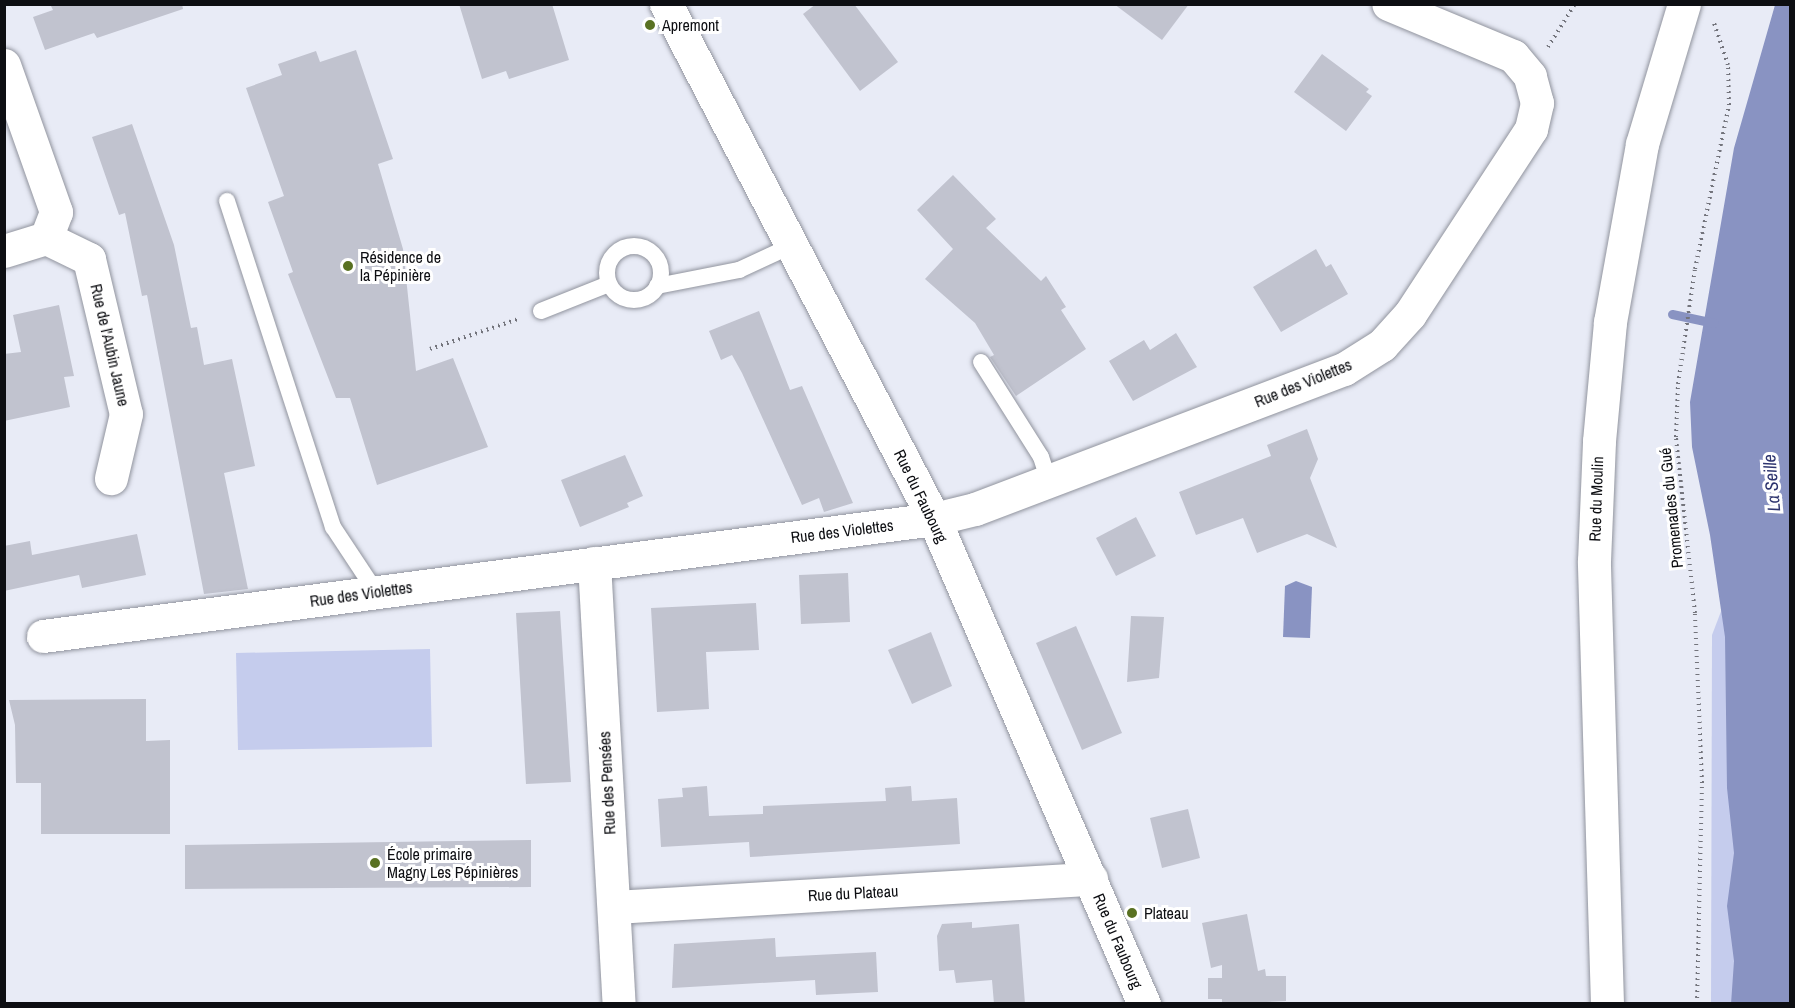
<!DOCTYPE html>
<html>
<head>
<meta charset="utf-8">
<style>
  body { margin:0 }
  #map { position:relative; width:1795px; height:1008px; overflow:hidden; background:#e8ebf6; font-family:"Archivo Narrow",sans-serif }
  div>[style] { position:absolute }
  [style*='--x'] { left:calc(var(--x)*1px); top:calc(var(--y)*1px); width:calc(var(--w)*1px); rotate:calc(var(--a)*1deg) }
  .green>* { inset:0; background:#c5cced }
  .water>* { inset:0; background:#8993c2 }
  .stream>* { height:9px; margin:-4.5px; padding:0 4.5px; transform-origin:4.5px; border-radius:4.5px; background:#8993c2 }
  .building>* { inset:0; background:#c1c3cf }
  .path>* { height:4px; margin-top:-2px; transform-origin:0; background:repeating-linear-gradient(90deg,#73747c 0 1.5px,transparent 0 6px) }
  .roads { filter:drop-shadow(0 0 2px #91949e) drop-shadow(0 0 2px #91949e) }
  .lane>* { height:16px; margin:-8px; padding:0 8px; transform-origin:8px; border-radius:8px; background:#fff }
  .lane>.ring { margin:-8px; padding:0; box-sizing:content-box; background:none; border:16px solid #fff; border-radius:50% }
  .street>* { height:33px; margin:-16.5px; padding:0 16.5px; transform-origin:16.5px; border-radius:16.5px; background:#fff }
  .secondary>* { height:33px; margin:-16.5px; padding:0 16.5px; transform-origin:16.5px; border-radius:16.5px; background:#fff }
  .dots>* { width:16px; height:16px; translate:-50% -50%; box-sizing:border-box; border:3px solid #fff; border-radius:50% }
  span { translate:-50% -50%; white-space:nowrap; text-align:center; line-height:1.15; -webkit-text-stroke:6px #fff; paint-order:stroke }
  .poi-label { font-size:16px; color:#0d0e12 }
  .left { translate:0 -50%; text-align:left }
  .street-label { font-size:16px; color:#0d0e12 }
  .water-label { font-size:18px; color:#2e356f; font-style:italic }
  .frame { position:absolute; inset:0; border:6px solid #0d0e12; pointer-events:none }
</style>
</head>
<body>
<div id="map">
  <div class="green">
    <div style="clip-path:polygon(1790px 431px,1790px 1003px,1711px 1004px,1712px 635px)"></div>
    <div style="clip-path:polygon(430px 649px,432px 747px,238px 750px,236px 653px)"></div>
  </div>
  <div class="water">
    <div style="clip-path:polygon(1775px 5px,1790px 5px,1790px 1003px,1731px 1004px,1734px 961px,1727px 906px,1734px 853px,1727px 788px,1725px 637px,1710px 535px,1692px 447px,1690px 402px,1734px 148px)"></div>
    <div style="clip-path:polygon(1296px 581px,1312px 587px,1310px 638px,1283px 637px,1285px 586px)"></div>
  </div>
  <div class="stream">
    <div style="--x:1672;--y:314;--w:43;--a:12.1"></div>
  </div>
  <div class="building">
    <div style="clip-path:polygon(50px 4px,182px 4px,183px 9px,97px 38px,94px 33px,45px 50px,33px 17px,53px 10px)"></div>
    <div style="clip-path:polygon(459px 4px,552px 4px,569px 60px,509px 79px,506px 71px,482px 79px)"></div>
    <div style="clip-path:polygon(816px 4px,854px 4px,898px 62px,860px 91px,803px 14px)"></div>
    <div style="clip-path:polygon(1114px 4px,1189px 4px,1162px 40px)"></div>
    <div style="clip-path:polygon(356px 50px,393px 159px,378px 164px,403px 249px,416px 371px,453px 358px,488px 447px,377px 485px,350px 398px,336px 398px,288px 274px,293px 272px,268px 202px,284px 196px,246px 88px,282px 75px,278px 64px,316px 51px,320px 62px)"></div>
    <div style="clip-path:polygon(1322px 54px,1369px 89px,1366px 92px,1372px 96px,1346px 131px,1294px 92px)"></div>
    <div style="clip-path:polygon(132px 124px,174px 245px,191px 328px,197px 327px,204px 365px,232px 359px,255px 466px,224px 473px,248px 589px,204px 594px,147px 295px,142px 296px,125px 213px,119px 215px,92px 137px)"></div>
    <div style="clip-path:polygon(953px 175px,996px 219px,986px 228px,1041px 281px,1046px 276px,1066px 307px,1061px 310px,1086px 349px,1016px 396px,990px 357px,994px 355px,975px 323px,925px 279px,953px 249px,917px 210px)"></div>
    <div style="clip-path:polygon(1316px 249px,1326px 267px,1331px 264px,1348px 294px,1281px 332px,1253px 287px)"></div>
    <div style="clip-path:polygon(59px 305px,74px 376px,64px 377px,70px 407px,4px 421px,4px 354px,21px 352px,13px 315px)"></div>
    <div style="clip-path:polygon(759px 311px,790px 390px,802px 386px,853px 503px,824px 512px,819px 498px,802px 505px,742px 373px,732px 355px,721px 360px,709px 331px)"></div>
    <div style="clip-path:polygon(1176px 333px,1197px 367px,1133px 401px,1109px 361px,1144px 340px,1150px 350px)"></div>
    <div style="clip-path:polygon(1307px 429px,1318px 459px,1310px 478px,1337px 548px,1307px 534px,1257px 553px,1243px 518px,1196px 535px,1179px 492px,1271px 456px,1267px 445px)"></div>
    <div style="clip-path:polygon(625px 455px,643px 496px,627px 503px,629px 507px,580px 527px,561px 480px)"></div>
    <div style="clip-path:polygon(1136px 517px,1156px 556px,1116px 576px,1096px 538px)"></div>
    <div style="clip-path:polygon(137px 534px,146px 575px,82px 588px,79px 575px,4px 591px,4px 546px,30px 541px,32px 555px)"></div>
    <div style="clip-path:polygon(848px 573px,850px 622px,801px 624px,799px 575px)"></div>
    <div style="clip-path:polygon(756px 603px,759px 650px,706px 652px,709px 709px,657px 712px,651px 608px)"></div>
    <div style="clip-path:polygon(560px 611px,571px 782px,526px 784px,516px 613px)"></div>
    <div style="clip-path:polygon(1131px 616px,1164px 617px,1159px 678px,1127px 682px)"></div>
    <div style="clip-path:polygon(1076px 626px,1122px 733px,1082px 750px,1036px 643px)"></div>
    <div style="clip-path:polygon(931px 632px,952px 686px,912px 704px,888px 650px)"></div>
    <div style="clip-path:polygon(146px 699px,146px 741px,170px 740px,170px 834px,41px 834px,41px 783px,16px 783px,15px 725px,9px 700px)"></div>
    <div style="clip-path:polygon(707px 786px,709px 816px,763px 814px,763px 806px,886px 801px,885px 788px,911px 786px,912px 801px,957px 798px,960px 844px,750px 857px,749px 842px,661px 847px,658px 799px,683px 797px,682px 788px)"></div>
    <div style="clip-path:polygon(1188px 809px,1200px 858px,1162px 868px,1150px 818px)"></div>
    <div style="clip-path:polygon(531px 840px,531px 887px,185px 889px,185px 845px)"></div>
    <div style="clip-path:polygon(1247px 914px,1258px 971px,1265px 969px,1266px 976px,1286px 976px,1286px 1001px,1222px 1004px,1222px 999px,1208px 999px,1208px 978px,1222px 978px,1222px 965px,1211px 968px,1202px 923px)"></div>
    <div style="clip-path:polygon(972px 922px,972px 928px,1019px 924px,1025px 1004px,994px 1004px,992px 980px,956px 983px,954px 970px,939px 971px,937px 936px,942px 924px)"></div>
    <div style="clip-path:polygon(775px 938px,776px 957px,876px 952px,878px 992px,816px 995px,815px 980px,672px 988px,674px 944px)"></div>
  </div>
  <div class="path">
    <div style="--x:1548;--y:47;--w:51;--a:-57.9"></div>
    <div style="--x:430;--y:349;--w:93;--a:-18.8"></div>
    <div style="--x:1697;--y:1004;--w:221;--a:-88.7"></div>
    <div style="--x:1702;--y:783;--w:170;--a:-92.4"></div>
    <div style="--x:1695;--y:613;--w:177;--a:-96.2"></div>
    <div style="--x:1676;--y:437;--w:53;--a:-87.8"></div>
    <div style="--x:1678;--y:384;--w:116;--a:-81.6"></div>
    <div style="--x:1695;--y:269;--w:167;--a:-78.3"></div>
    <div style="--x:1729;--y:105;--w:40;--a:-91.4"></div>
    <div style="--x:1728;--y:65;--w:44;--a:-108.4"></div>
  </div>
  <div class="roads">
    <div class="lane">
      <div style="--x:227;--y:201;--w:343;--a:72"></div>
      <div style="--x:333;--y:527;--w:78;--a:56.5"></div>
      <div class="ring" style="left:607px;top:246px;width:38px;height:38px"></div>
      <div style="--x:657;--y:286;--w:84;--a:-11"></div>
      <div style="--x:739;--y:270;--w:57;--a:-24.8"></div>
      <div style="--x:541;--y:311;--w:73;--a:-21.7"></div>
      <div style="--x:981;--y:362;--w:112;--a:57.7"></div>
      <div style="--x:1041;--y:457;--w:25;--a:72"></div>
    </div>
    <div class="street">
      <div style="--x:4;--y:65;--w:156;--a:70.5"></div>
      <div style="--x:56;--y:212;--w:28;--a:111"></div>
      <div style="--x:46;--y:238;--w:48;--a:26"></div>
      <div style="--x:89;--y:259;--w:159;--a:76.6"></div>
      <div style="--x:126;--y:414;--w:66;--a:103.2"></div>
      <div style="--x:4;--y:251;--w:44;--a:-17.2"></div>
      <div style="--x:594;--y:563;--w:442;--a:86.8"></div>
      <div style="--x:43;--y:636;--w:899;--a:-7.48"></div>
      <div style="--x:934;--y:519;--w:42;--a:-13.7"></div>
      <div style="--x:975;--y:509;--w:395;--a:-20.8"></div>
      <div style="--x:1344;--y:369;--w:45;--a:-32.3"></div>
      <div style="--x:1382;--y:345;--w:42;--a:-47.9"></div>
      <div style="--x:1410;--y:314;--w:221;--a:-56.8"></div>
      <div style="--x:1531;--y:129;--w:27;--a:-77"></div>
      <div style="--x:1537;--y:103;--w:28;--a:-105"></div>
      <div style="--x:1530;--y:76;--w:26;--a:-130"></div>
      <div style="--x:1513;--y:56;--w:135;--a:-157.4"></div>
      <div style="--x:614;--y:907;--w:478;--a:-3.4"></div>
    </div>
    <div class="secondary">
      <div style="--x:666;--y:4;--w:581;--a:62.51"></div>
      <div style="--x:934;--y:519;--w:529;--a:66.59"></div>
      <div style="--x:1607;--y:1004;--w:443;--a:-91.7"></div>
      <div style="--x:1594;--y:561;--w:120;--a:-87.6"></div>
      <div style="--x:1599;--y:441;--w:120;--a:-84.7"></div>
      <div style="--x:1610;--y:322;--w:181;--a:-79.8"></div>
      <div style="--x:1642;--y:144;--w:146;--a:-73.3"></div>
    </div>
  </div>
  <div class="dots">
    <div style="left:650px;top:25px;background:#597122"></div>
    <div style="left:348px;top:266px;background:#597122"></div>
    <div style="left:375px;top:863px;background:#597122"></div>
    <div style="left:1132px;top:913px;background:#597122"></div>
  </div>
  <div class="poi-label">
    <span class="left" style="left:662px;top:25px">Apremont</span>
    <span class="left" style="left:360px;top:266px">Résidence de<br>la Pépinière</span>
    <span class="left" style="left:387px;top:863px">École primaire<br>Magny Les Pépinières</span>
    <span class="left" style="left:1144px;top:913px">Plateau</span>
  </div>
  <div class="street-label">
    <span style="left:110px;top:345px;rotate:77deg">Rue de l'Aubin Jaune</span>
    <span style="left:1303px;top:383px;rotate:-22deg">Rue des Violettes</span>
    <span style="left:921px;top:496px;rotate:64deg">Rue du Faubourg</span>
    <span style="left:1596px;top:499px;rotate:-88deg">Rue du Moulin</span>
    <span style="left:1671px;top:508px;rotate:-96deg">Promenades du Gué</span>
    <span style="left:842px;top:531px;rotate:-7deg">Rue des Violettes</span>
    <span style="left:361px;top:594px;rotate:-8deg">Rue des Violettes</span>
    <span style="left:607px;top:783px;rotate:-93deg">Rue des Pensées</span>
    <span style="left:853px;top:893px;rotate:-3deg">Rue du Plateau</span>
    <span style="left:1118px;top:941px;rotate:67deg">Rue du Faubourg</span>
  </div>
  <div class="water-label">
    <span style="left:1772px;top:483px;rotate:-95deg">La Seille</span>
  </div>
  <div class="frame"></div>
</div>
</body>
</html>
